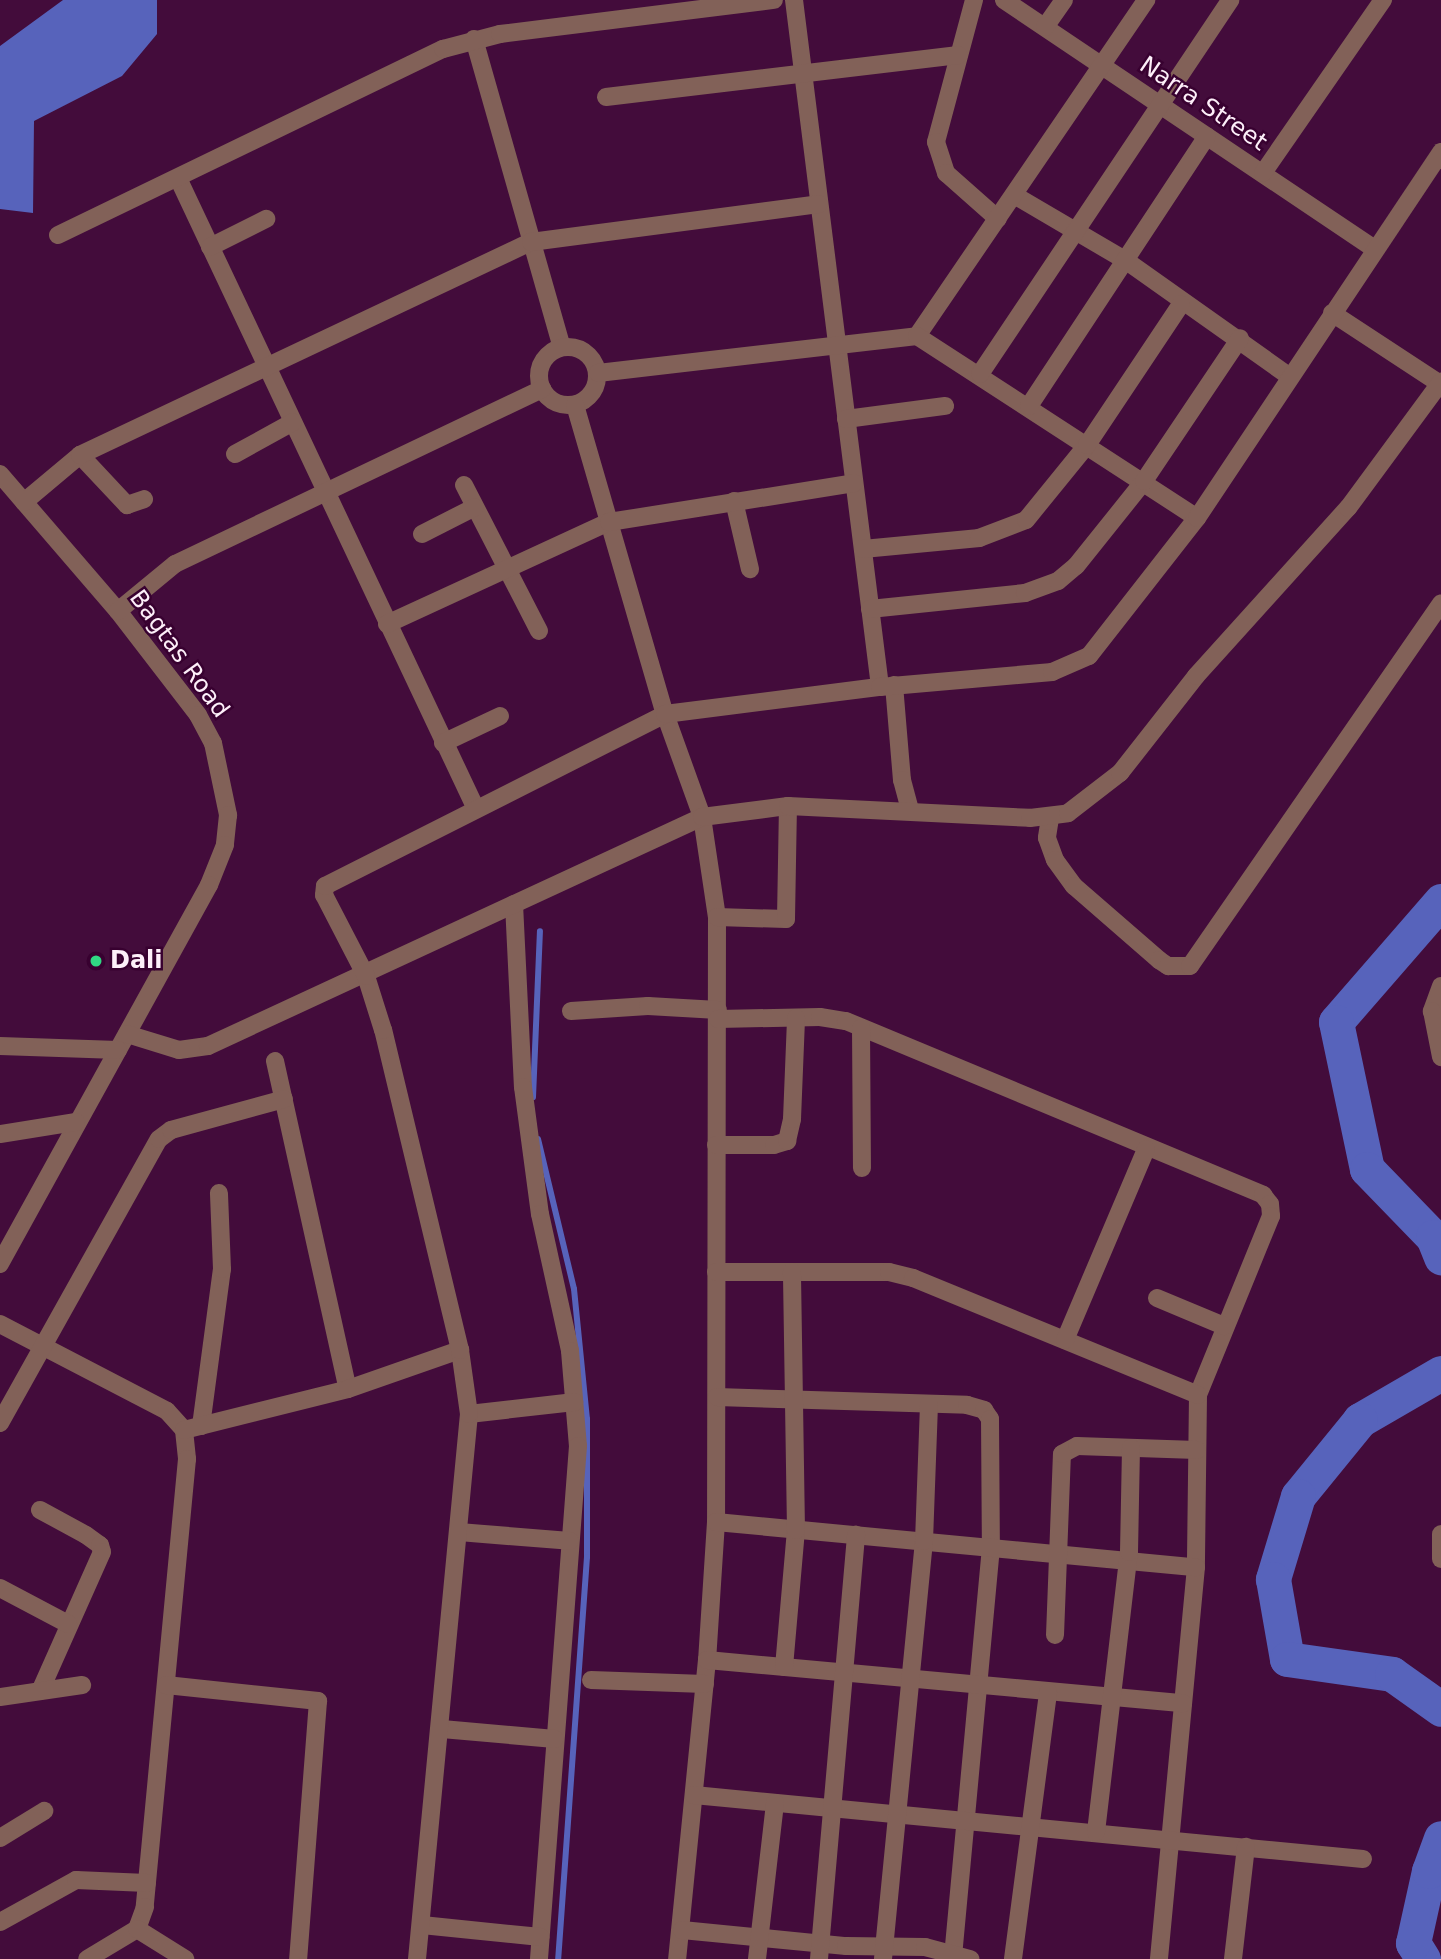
<!DOCTYPE html>
<html>
<head>
<meta charset="utf-8">
<style>
  body { margin:0 }
  #map { position:relative; width:1441px; height:1959px; overflow:hidden; background:#430c3b; font-family:"DejaVu Sans",sans-serif }
  div>[style] { position:absolute }
  [style*='--x'] { left:calc(var(--x)*1px); top:calc(var(--y)*1px); width:calc(var(--w)*1px); rotate:calc(var(--a)*1deg) }
  .water>* { inset:0; background:#5763bb }
  .stream>* { height:6px; margin:-3px; padding:0 3px; transform-origin:3px; border-radius:3px; background:#5763bb }
  .river>* { height:35px; margin:-17.5px; padding:0 17.5px; transform-origin:17.5px; border-radius:17.5px; background:#5763bb }
  .minor>* { height:18px; margin:-9px; padding:0 9px; transform-origin:9px; border-radius:9px; background:#826158 }
  .minor>.ring { margin:-9px; padding:0; box-sizing:content-box; background:none; border:18px solid #826158; border-radius:50% }
  .dots>* { width:19px; height:19px; translate:-50% -50%; box-sizing:border-box; border:4px solid #380130; border-radius:50% }
  span { translate:-50% -50%; white-space:nowrap; text-align:center; line-height:1.15; -webkit-text-stroke:5px #380130; paint-order:stroke }
  .street-label { font-size:24px; color:#fdeff9 }
  .poi-label { font-size:24px; color:#fdeff9; font-weight:700 }
  .left { translate:0 -50%; text-align:left }
</style>
</head>
<body>
<div id="map">
  <div class="water">
    <div style="clip-path:polygon(63px 0,157px 0,157px 34px,122px 76px,34px 121px,33px 213px,0 209px,0 46px)"></div>
  </div>
  <div class="stream">
    <div style="--x:533;--y:1097;--w:166;--a:-87.6"></div>
    <div style="--x:538;--y:1139;--w:154;--a:76.5"></div>
    <div style="--x:574;--y:1289;--w:131;--a:84.3"></div>
    <div style="--x:587;--y:1419;--w:138;--a:90"></div>
    <div style="--x:587;--y:1557;--w:403;--a:94.1"></div>
  </div>
  <div class="river">
    <div style="--x:1441;--y:901;--w:160;--a:131"></div>
    <div style="--x:1336;--y:1022;--w:150;--a:78.1"></div>
    <div style="--x:1367;--y:1169;--w:95;--a:45.9"></div>
    <div style="--x:1433;--y:1237;--w:22;--a:68"></div>
    <div style="--x:1441;--y:1373;--w:94;--a:149.9"></div>
    <div style="--x:1360;--y:1420;--w:98;--a:129.2"></div>
    <div style="--x:1298;--y:1496;--w:87;--a:106.8"></div>
    <div style="--x:1273;--y:1579;--w:81;--a:80.1"></div>
    <div style="--x:1287;--y:1659;--w:106;--a:8.1"></div>
    <div style="--x:1392;--y:1674;--w:60;--a:35.5"></div>
    <div style="--x:1423;--y:1959;--w:19;--a:-122"></div>
    <div style="--x:1413;--y:1943;--w:74;--a:-77.5"></div>
    <div style="--x:1429;--y:1871;--w:35;--a:-70"></div>
  </div>
  <div class="minor">
    <div style="--x:794;--y:0;--w:692;--a:82.86"></div>
    <div style="--x:974;--y:0;--w:147;--a:105"></div>
    <div style="--x:936;--y:142;--w:33;--a:72"></div>
    <div style="--x:946;--y:173;--w:69;--a:41.5"></div>
    <div style="--x:1004;--y:0;--w:447;--a:33.9"></div>
    <div style="--x:1045;--y:27;--w:33;--a:-55"></div>
    <div style="--x:474;--y:39;--w:320;--a:74.1"></div>
    <div style="--x:606;--y:97;--w:355;--a:-6.8"></div>
    <div style="--x:1263;--y:173;--w:211;--a:-55.3"></div>
    <div style="--x:178;--y:178;--w:696;--a:64.72"></div>
    <div style="--x:1014;--y:195;--w:129;--a:30.4"></div>
    <div style="--x:1125;--y:260;--w:202;--a:35.3"></div>
    <div style="--x:58;--y:235;--w:428;--a:-25.8"></div>
    <div style="--x:443;--y:49;--w:59;--a:-14.7"></div>
    <div style="--x:500;--y:34;--w:276;--a:-7.1"></div>
    <div style="--x:210;--y:247;--w:63;--a:-26.6"></div>
    <div style="--x:1332;--y:313;--w:129;--a:33.3"></div>
    <div style="--x:917;--y:336;--w:407;--a:-55.7"></div>
    <div class="ring" style="left:539px;top:347px;width:40px;height:40px"></div>
    <div style="--x:598;--y:373;--w:321;--a:-6.6"></div>
    <div style="--x:917;--y:336;--w:334;--a:33"></div>
    <div style="--x:980;--y:374;--w:450;--a:-56.2"></div>
    <div style="--x:575;--y:405;--w:322;--a:73.8"></div>
    <div style="--x:665;--y:714;--w:109;--a:70.2"></div>
    <div style="--x:702;--y:817;--w:101;--a:81.5"></div>
    <div style="--x:717;--y:917;--w:605;--a:90.09"></div>
    <div style="--x:716;--y:1522;--w:138;--a:93.7"></div>
    <div style="--x:707;--y:1660;--w:301;--a:95.7"></div>
    <div style="--x:1029;--y:406;--w:323;--a:-56.6"></div>
    <div style="--x:846;--y:419;--w:100;--a:-7.5"></div>
    <div style="--x:235;--y:454;--w:66;--a:-28.9"></div>
    <div style="--x:80;--y:455;--w:69;--a:46.8"></div>
    <div style="--x:127;--y:505;--w:18;--a:-19"></div>
    <div style="--x:0;--y:474;--w:181;--a:49.3"></div>
    <div style="--x:118;--y:611;--w:131;--a:52.4"></div>
    <div style="--x:198;--y:715;--w:32;--a:62"></div>
    <div style="--x:213;--y:743;--w:74;--a:78.2"></div>
    <div style="--x:228;--y:815;--w:30;--a:96"></div>
    <div style="--x:225;--y:845;--w:43;--a:111.8"></div>
    <div style="--x:209;--y:885;--w:433;--a:118.9"></div>
    <div style="--x:464;--y:485;--w:164;--a:62.8"></div>
    <div style="--x:734;--y:501;--w:70;--a:76.8"></div>
    <div style="--x:24;--y:502;--w:73;--a:-40"></div>
    <div style="--x:80;--y:455;--w:499;--a:-25.3"></div>
    <div style="--x:531;--y:242;--w:290;--a:-7.5"></div>
    <div style="--x:422;--y:534;--w:59;--a:-27"></div>
    <div style="--x:863;--y:549;--w:117;--a:-5.4"></div>
    <div style="--x:979;--y:538;--w:50;--a:-21"></div>
    <div style="--x:1026;--y:520;--w:97;--a:-50.9"></div>
    <div style="--x:1087;--y:445;--w:169;--a:-56.3"></div>
    <div style="--x:870;--y:609;--w:156;--a:-5.9"></div>
    <div style="--x:1025;--y:593;--w:35;--a:-20"></div>
    <div style="--x:1058;--y:581;--w:23;--a:-40"></div>
    <div style="--x:1076;--y:566;--w:109;--a:-51.3"></div>
    <div style="--x:1144;--y:481;--w:172;--a:-56.1"></div>
    <div style="--x:118;--y:611;--w:74;--a:-39.5"></div>
    <div style="--x:175;--y:564;--w:407;--a:-25.5"></div>
    <div style="--x:387;--y:624;--w:244;--a:-24.7"></div>
    <div style="--x:609;--y:522;--w:248;--a:-9"></div>
    <div style="--x:894;--y:685;--w:95;--a:85.2"></div>
    <div style="--x:902;--y:780;--w:30;--a:75"></div>
    <div style="--x:443;--y:743;--w:63;--a:-25.3"></div>
    <div style="--x:1050;--y:818;--w:20;--a:99"></div>
    <div style="--x:1047;--y:838;--w:23;--a:70"></div>
    <div style="--x:1055;--y:860;--w:32;--a:54"></div>
    <div style="--x:1074;--y:886;--w:113;--a:41"></div>
    <div style="--x:1159;--y:960;--w:11;--a:34"></div>
    <div style="--x:1168;--y:966;--w:22;--a:0"></div>
    <div style="--x:1190;--y:966;--w:441;--a:-55.3"></div>
    <div style="--x:514;--y:904;--w:183;--a:87.2"></div>
    <div style="--x:523;--y:1087;--w:128;--a:82.4"></div>
    <div style="--x:540;--y:1214;--w:140;--a:77.6"></div>
    <div style="--x:570;--y:1351;--w:95;--a:85.2"></div>
    <div style="--x:578;--y:1446;--w:514;--a:94.35"></div>
    <div style="--x:717;--y:917;--w:69;--a:1.7"></div>
    <div style="--x:786;--y:919;--w:113;--a:-89"></div>
    <div style="--x:1441;--y:986;--w:27;--a:110"></div>
    <div style="--x:1432;--y:1011;--w:47;--a:78.9"></div>
    <div style="--x:571;--y:1011;--w:77;--a:-3.7"></div>
    <div style="--x:648;--y:1006;--w:70;--a:3.3"></div>
    <div style="--x:718;--y:1019;--w:102;--a:-1.1"></div>
    <div style="--x:820;--y:1017;--w:26;--a:9"></div>
    <div style="--x:846;--y:1021;--w:452;--a:22.6"></div>
    <div style="--x:1263;--y:1195;--w:11;--a:52"></div>
    <div style="--x:1270;--y:1204;--w:12;--a:85"></div>
    <div style="--x:1271;--y:1216;--w:193;--a:112.2"></div>
    <div style="--x:1198;--y:1395;--w:172;--a:90.7"></div>
    <div style="--x:1196;--y:1567;--w:394;--a:95.4"></div>
    <div style="--x:861;--y:1028;--w:140;--a:89.6"></div>
    <div style="--x:127;--y:1034;--w:54;--a:17.1"></div>
    <div style="--x:179;--y:1050;--w:29;--a:-8"></div>
    <div style="--x:208;--y:1046;--w:544;--a:-24.87"></div>
    <div style="--x:702;--y:817;--w:87;--a:-7.3"></div>
    <div style="--x:788;--y:806;--w:242;--a:2.8"></div>
    <div style="--x:1030;--y:818;--w:38;--a:-7"></div>
    <div style="--x:1068;--y:813;--w:66;--a:-37.6"></div>
    <div style="--x:1120;--y:773;--w:123;--a:-51.9"></div>
    <div style="--x:1196;--y:676;--w:227;--a:-47.9"></div>
    <div style="--x:1348;--y:508;--w:157;--a:-53.6"></div>
    <div style="--x:0;--y:1046;--w:118;--a:1.9"></div>
    <div style="--x:275;--y:1061;--w:336;--a:77.5"></div>
    <div style="--x:0;--y:1134;--w:77;--a:-9"></div>
    <div style="--x:716;--y:1145;--w:58;--a:0"></div>
    <div style="--x:774;--y:1145;--w:14;--a:-17"></div>
    <div style="--x:787;--y:1141;--w:23;--a:-77"></div>
    <div style="--x:792;--y:1119;--w:101;--a:-87.7"></div>
    <div style="--x:716;--y:1272;--w:173;--a:0"></div>
    <div style="--x:889;--y:1272;--w:25;--a:14"></div>
    <div style="--x:913;--y:1278;--w:308;--a:22.3"></div>
    <div style="--x:1157;--y:1298;--w:73;--a:22.7"></div>
    <div style="--x:0;--y:1324;--w:188;--a:27.5"></div>
    <div style="--x:167;--y:1411;--w:25;--a:48"></div>
    <div style="--x:184;--y:1430;--w:29;--a:84"></div>
    <div style="--x:187;--y:1459;--w:450;--a:95.4"></div>
    <div style="--x:145;--y:1907;--w:23;--a:110"></div>
    <div style="--x:137;--y:1929;--w:58;--a:149"></div>
    <div style="--x:1065;--y:1340;--w:207;--a:-67"></div>
    <div style="--x:717;--y:1397;--w:250;--a:1.8"></div>
    <div style="--x:967;--y:1405;--w:18;--a:16"></div>
    <div style="--x:984;--y:1410;--w:11;--a:56"></div>
    <div style="--x:990;--y:1419;--w:128;--a:89.6"></div>
    <div style="--x:991;--y:1547;--w:414;--a:95.3"></div>
    <div style="--x:469;--y:1414;--w:106;--a:-6.5"></div>
    <div style="--x:0;--y:1423;--w:325;--a:-60.8"></div>
    <div style="--x:159;--y:1139;--w:15;--a:-37"></div>
    <div style="--x:171;--y:1130;--w:117;--a:-15.3"></div>
    <div style="--x:201;--y:1426;--w:158;--a:-82.4"></div>
    <div style="--x:222;--y:1269;--w:76;--a:-92.3"></div>
    <div style="--x:184;--y:1430;--w:169;--a:-14"></div>
    <div style="--x:348;--y:1389;--w:119;--a:-19.2"></div>
    <div style="--x:40;--y:1510;--w:52;--a:28.5"></div>
    <div style="--x:86;--y:1535;--w:17;--a:36"></div>
    <div style="--x:100;--y:1545;--w:7;--a:74"></div>
    <div style="--x:102;--y:1552;--w:152;--a:114"></div>
    <div style="--x:716;--y:1522;--w:482;--a:5.4"></div>
    <div style="--x:459;--y:1532;--w:111;--a:4.6"></div>
    <div style="--x:1441;--y:1534;--w:25;--a:90"></div>
    <div style="--x:0;--y:1588;--w:77;--a:27.9"></div>
    <div style="--x:1055;--y:1635;--w:181;--a:-87.8"></div>
    <div style="--x:1062;--y:1454;--w:17;--a:-28"></div>
    <div style="--x:1077;--y:1446;--w:120;--a:1.9"></div>
    <div style="--x:707;--y:1660;--w:478;--a:5.2"></div>
    <div style="--x:784;--y:1667;--w:138;--a:-85"></div>
    <div style="--x:796;--y:1530;--w:258;--a:-90.9"></div>
    <div style="--x:591;--y:1680;--w:114;--a:2"></div>
    <div style="--x:166;--y:1685;--w:153;--a:6"></div>
    <div style="--x:318;--y:1701;--w:259;--a:94.4"></div>
    <div style="--x:0;--y:1697;--w:83;--a:-8.3"></div>
    <div style="--x:442;--y:1729;--w:113;--a:5.1"></div>
    <div style="--x:694;--y:1795;--w:672;--a:5.46"></div>
    <div style="--x:1096;--y:1832;--w:282;--a:-83.3"></div>
    <div style="--x:1129;--y:1552;--w:104;--a:-88.9"></div>
    <div style="--x:0;--y:1838;--w:52;--a:-31.5"></div>
    <div style="--x:0;--y:1922;--w:87;--a:-28.9"></div>
    <div style="--x:76;--y:1880;--w:71;--a:2.4"></div>
    <div style="--x:422;--y:1925;--w:119;--a:5.8"></div>
    <div style="--x:137;--y:1929;--w:57;--a:32"></div>
    <div style="--x:682;--y:1930;--w:165;--a:5.6"></div>
    <div style="--x:846;--y:1946;--w:79;--a:0.7"></div>
    <div style="--x:925;--y:1947;--w:47;--a:14.9"></div>
    <div style="--x:417;--y:1959;--w:547;--a:-84.55"></div>
    <div style="--x:469;--y:1414;--w:65;--a:-98"></div>
    <div style="--x:460;--y:1350;--w:329;--a:-103.5"></div>
    <div style="--x:383;--y:1030;--w:57;--a:-107.5"></div>
    <div style="--x:366;--y:976;--w:91;--a:-117.4"></div>
    <div style="--x:324;--y:895;--w:9;--a:-84"></div>
    <div style="--x:325;--y:886;--w:381;--a:-26.8"></div>
    <div style="--x:665;--y:714;--w:217;--a:-7.2"></div>
    <div style="--x:880;--y:687;--w:173;--a:-5"></div>
    <div style="--x:1052;--y:672;--w:40;--a:-23.4"></div>
    <div style="--x:1089;--y:656;--w:175;--a:-52"></div>
    <div style="--x:1197;--y:518;--w:440;--a:-56.3"></div>
    <div style="--x:757;--y:1959;--w:157;--a:-83.4"></div>
    <div style="--x:819;--y:1959;--w:426;--a:-85"></div>
    <div style="--x:883;--y:1959;--w:420;--a:-84.4"></div>
    <div style="--x:924;--y:1541;--w:137;--a:-87.9"></div>
    <div style="--x:1013;--y:1959;--w:269;--a:-82.5"></div>
    <div style="--x:1233;--y:1959;--w:113;--a:-83.4"></div>
  </div>
  <div class="dots">
    <div style="left:96px;top:961px;background:#30d883"></div>
  </div>
  <div class="street-label">
    <span style="left:1203px;top:104px;rotate:34deg">Narra Street</span>
    <span style="left:179px;top:654px;rotate:54deg">Bagtas Road</span>
  </div>
  <div class="poi-label">
    <span class="left" style="left:110px;top:961px">Dali</span>
  </div>
</div>
</body>
</html>
